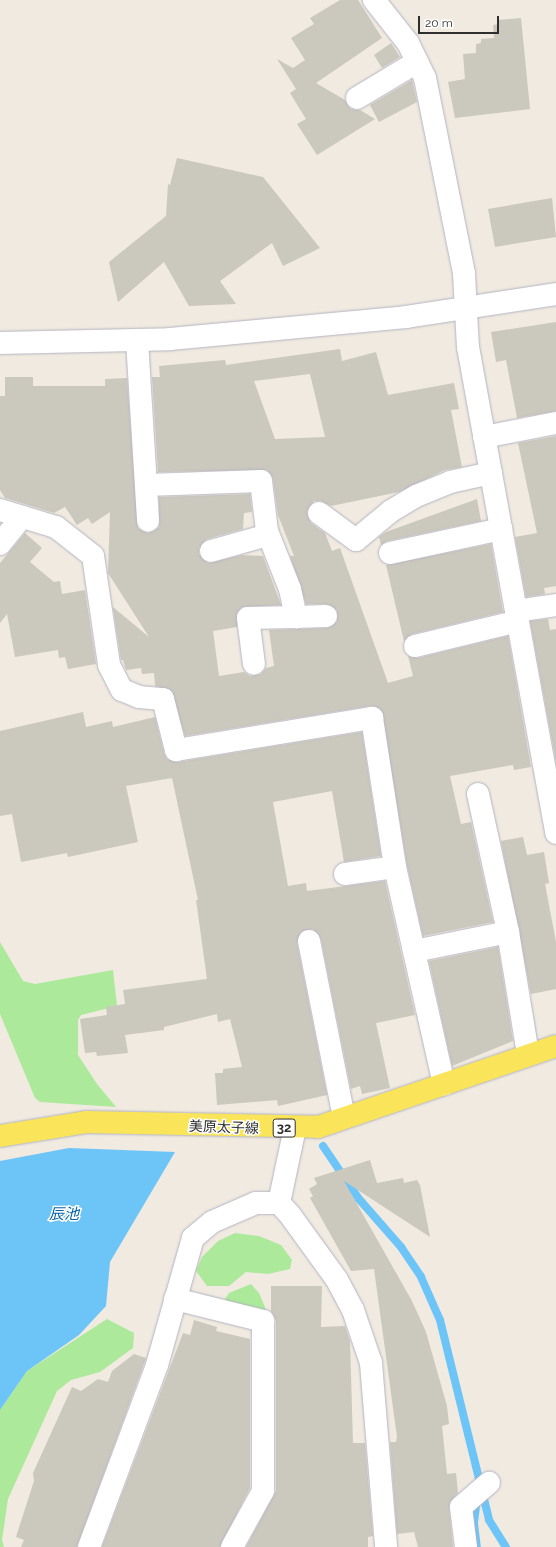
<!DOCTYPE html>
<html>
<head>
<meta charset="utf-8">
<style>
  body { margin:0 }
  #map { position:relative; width:556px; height:1547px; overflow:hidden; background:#f0eae0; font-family:Raleway,"Noto Sans JP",sans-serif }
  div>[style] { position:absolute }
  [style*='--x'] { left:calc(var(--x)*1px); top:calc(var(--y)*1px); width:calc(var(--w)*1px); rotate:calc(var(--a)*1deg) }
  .green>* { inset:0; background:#ace99a }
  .water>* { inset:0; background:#6dc4f7 }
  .stream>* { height:8px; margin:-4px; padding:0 4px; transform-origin:4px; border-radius:4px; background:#6dc4f7 }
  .building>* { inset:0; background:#cbc8be }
  .roads { filter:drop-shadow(0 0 1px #b4b4c2) drop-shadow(0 0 1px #b4b4c2) }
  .street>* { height:22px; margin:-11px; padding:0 11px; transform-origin:11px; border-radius:11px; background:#fff }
  .secondary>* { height:22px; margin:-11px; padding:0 11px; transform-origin:11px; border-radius:11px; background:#fff }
  .primary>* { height:22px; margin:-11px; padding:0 11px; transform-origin:11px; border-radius:11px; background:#fae55a }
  span { translate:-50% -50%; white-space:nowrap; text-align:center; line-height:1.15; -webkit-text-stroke:3px #fff; paint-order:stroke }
  .shield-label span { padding:1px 3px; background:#fff; border:1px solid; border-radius:3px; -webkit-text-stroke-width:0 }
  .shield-label { font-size:13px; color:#2e2e2e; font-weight:700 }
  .street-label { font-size:14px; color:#2e2e2e }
  .water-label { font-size:15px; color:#0461ab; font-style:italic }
  .scale { position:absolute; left:418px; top:16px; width:81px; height:18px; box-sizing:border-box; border:2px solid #2e2e2e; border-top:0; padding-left:5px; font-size:12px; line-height:14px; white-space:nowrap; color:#2e2e2e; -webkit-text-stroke:3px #fff; paint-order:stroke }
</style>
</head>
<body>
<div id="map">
  <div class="green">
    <div style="clip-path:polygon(0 942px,23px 981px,35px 984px,113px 970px,117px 1006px,81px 1015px,78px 1020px,78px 1055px,97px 1084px,116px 1107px,40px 1102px,35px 1098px,0 1014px)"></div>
    <div style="clip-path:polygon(235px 1233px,259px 1236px,281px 1245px,292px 1260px,290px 1269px,268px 1274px,246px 1272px,229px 1286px,207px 1286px,196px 1271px,202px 1257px,218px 1241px)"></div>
    <div style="clip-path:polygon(251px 1284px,259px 1293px,267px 1312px,230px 1310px,225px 1299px,229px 1293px)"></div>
    <div style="clip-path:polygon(107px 1319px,134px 1333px,133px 1348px,100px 1372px,71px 1380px,57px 1391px,8px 1499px,2px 1540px,4px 1547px,0 1547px,0 1410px,27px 1371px)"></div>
  </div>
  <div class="water">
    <div style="clip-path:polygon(69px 1148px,175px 1152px,110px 1262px,106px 1306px,79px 1335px,27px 1371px,0 1410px,0 1161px)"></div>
  </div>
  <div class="stream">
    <div style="--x:323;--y:1146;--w:64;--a:55.8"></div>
    <div style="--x:359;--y:1199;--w:64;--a:48.8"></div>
    <div style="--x:401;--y:1247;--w:36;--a:56"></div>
    <div style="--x:421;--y:1277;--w:47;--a:66.2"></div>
    <div style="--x:440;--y:1320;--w:206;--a:76.2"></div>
    <div style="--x:489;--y:1520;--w:32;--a:58"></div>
    <div style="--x:477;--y:1498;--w:26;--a:97"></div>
    <div style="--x:474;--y:1524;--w:23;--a:83"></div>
  </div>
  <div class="building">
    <div style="clip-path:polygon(340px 0,358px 0,382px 38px,316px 83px,345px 100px,351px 109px,360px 110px,375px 119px,317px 155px,297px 124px,306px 119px,290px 93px,296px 89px,277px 59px,293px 68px,305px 60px,291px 38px,314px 24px,310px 18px)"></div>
    <div style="clip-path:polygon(521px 18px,530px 109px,455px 118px,448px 82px,465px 79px,463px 54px,476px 53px,476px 44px,481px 43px,481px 39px,494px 38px,493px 25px,499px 24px,498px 20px)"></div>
    <div style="clip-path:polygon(391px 43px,400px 57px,382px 68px,374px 55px)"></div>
    <div style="clip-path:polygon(412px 80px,417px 102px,379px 122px,370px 105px)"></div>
    <div style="clip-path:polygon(177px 158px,263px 177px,320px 248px,283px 266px,272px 243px,220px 281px,236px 304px,189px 306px,164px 262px,118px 302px,109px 262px,166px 216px,168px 184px,170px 185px)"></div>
    <div style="clip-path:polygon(552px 198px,556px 237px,495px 247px,488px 209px)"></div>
    <div style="clip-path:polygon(556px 322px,556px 411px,517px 418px,506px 360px,496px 362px,491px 332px)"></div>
    <div style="clip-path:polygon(evenodd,340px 349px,342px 361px,376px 352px,388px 395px,454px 383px,459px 409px,451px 410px,462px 467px,445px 470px,399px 492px,331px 506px,321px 501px,314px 501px,307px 512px,311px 523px,325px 533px,332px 551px,340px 548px,388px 683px,413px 676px,408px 656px,418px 658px,508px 636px,531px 767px,514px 770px,513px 765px,450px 776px,461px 824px,471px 822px,493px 922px,423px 936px,407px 865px,381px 710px,370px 706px,185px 736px,171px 690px,155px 686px,154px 673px,142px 674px,141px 668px,126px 670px,123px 660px,121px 660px,113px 607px,149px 637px,108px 573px,110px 512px,92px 524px,88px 518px,77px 525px,65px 507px,54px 513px,5px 498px,0 490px,0 396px,5px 396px,5px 377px,33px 377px,33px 386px,105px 386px,105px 379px,127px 378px,138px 528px,148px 533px,159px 527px,159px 497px,250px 494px,252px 512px,244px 513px,243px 529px,207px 539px,199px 548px,199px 554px,208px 563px,242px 555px,263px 556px,281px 605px,242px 607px,237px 613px,237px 627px,213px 631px,219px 676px,244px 672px,250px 676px,261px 674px,266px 668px,274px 666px,269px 630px,327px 628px,337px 622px,337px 610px,326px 604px,306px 604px,290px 556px,294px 556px,278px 515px,273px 479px,267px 470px,158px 472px,152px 377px,160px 377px,159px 366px,225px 360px,226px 365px,340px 349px,310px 374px,325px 437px,275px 439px,254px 381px,310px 374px)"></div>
    <div style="clip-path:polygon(556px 436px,556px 586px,544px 588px,545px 594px,526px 597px,515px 537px,537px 533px,518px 443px)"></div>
    <div style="clip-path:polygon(477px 499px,481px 521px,387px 541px,381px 545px,379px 537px,386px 532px)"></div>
    <div style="clip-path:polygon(25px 533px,42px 548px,30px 562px,54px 582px,60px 581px,62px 594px,85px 590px,96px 664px,68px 669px,65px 657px,59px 658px,58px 650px,15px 657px,7px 614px,0 623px,0 563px)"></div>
    <div style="clip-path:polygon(491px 544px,503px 612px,412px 634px,404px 641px,386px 565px)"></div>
    <div style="clip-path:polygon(548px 619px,550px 630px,556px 629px,556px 762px,530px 621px)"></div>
    <div style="clip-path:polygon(83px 712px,86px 727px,112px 721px,113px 727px,155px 717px,164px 753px,167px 759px,178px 762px,362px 732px,381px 856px,344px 862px,332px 791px,273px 802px,288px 886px,306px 883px,307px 891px,385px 881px,415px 1015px,376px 1023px,390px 1088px,362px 1094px,360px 1086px,351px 1089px,321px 939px,313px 929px,301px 932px,297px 943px,327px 1095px,278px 1106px,277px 1100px,217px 1105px,215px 1073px,223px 1073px,223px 1069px,242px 1067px,230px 1019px,218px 1022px,217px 1014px,164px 1027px,164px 1030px,125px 1035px,128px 1053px,97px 1056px,96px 1052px,85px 1053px,80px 1019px,107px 1015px,106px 1007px,125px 1004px,123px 990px,207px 979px,196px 900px,198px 900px,172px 778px,126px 786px,138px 842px,68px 857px,67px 853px,21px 862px,12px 814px,0 816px,0 731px)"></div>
    <div style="clip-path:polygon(523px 837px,527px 855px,544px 852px,549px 883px,545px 884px,556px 942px,556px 989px,531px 994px,501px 841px)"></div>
    <div style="clip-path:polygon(498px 947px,513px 1041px,452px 1066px,429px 961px)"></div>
    <div style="clip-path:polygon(370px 1160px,377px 1183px,403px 1178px,404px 1183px,417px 1180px,420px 1185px,430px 1237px,344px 1181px,412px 1301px,426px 1332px,447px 1406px,449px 1424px,442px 1426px,447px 1474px,456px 1473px,458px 1493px,450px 1502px,449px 1508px,453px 1547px,418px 1547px,414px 1532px,397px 1534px,390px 1442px,396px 1442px,397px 1437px,374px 1269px,351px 1271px,310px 1198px,313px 1196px,309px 1189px,317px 1184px,314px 1178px)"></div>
    <div style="clip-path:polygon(271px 1286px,322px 1286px,321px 1327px,345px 1326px,350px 1341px,353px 1443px,365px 1443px,373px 1536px,368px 1537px,368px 1547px,246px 1547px,276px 1491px,276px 1321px,271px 1311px)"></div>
    <div style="clip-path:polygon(194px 1320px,217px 1327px,216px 1331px,250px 1339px,250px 1488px,220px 1547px,102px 1547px,183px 1333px,190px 1335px)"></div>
    <div style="clip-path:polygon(134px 1354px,146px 1358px,145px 1361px,77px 1547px,21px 1547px,24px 1540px,16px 1537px,34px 1481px,33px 1473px,72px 1387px,81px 1391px,98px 1379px,108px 1382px,112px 1371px)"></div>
  </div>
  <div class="roads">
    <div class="street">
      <div style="--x:374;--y:0;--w:55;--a:51.7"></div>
      <div style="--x:408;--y:43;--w:39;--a:64"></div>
      <div style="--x:425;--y:78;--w:200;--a:78.7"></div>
      <div style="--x:464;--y:274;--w:73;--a:86.9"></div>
      <div style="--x:468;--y:347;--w:494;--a:79.7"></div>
      <div style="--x:357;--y:98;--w:70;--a:-31"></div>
      <div style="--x:137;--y:340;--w:181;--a:86.5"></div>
      <div style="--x:484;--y:437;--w:73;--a:-11"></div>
      <div style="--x:147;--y:485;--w:114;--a:-2"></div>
      <div style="--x:261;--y:481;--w:50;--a:83.2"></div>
      <div style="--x:267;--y:531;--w:62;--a:68.4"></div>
      <div style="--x:290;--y:589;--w:29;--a:78"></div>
      <div style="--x:296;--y:617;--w:48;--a:178.8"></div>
      <div style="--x:248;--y:618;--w:46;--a:82.6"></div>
      <div style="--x:0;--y:510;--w:59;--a:16.9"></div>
      <div style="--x:56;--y:527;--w:47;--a:38.1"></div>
      <div style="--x:93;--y:556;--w:110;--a:81.6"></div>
      <div style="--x:109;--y:665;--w:28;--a:63"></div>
      <div style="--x:122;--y:690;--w:18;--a:22"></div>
      <div style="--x:139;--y:697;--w:24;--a:5"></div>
      <div style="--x:163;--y:699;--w:53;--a:75.7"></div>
      <div style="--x:176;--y:750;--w:199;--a:-9.3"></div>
      <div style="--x:372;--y:718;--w:151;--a:81.2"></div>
      <div style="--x:395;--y:867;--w:223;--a:77.3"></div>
      <div style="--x:319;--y:513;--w:46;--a:36.1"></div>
      <div style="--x:356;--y:540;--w:45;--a:-39.6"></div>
      <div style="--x:391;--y:511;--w:29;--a:-31"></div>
      <div style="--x:416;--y:496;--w:37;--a:-22"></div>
      <div style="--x:450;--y:482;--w:42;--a:-12.4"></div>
      <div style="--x:0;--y:544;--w:35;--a:-51"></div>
      <div style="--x:211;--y:551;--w:59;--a:-15.7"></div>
      <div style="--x:390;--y:553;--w:114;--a:-12.2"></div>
      <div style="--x:516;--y:611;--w:40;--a:-8.5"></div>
      <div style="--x:296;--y:617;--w:30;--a:-2"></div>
      <div style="--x:415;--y:646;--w:106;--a:-13.6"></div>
      <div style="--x:478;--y:794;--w:141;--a:77.7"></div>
      <div style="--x:508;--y:932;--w:124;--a:80.7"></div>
      <div style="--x:345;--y:874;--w:50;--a:-8"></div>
      <div style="--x:309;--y:941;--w:180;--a:78.8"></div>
      <div style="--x:414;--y:951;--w:96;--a:-11.4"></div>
      <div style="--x:279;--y:1203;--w:77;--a:-78"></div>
      <div style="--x:175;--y:1299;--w:91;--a:14"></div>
      <div style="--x:263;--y:1321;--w:170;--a:90"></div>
      <div style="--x:263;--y:1491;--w:64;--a:119"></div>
      <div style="--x:89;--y:1547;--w:194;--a:-69.5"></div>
      <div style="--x:157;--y:1365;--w:132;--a:-74.2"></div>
      <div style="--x:193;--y:1238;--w:25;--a:-40"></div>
      <div style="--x:212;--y:1222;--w:48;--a:-23.4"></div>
      <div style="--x:256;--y:1203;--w:23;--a:0"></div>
      <div style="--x:279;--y:1203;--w:16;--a:47"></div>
      <div style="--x:290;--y:1215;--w:80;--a:54.1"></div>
      <div style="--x:337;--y:1280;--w:34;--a:62"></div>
      <div style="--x:353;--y:1310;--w:56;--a:71.2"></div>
      <div style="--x:371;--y:1363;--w:185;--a:85.3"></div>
      <div style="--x:466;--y:1547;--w:40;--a:-97.1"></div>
      <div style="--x:461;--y:1507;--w:37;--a:-41"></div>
    </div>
    <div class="secondary">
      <div style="--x:0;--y:343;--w:170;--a:-1.3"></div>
      <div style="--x:170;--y:339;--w:237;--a:-5.3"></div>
      <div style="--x:406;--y:317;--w:152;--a:-8.7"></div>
    </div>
    <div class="primary">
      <div style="--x:0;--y:1136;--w:87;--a:-9.2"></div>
      <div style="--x:86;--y:1122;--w:232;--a:1.2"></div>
      <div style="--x:318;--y:1127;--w:251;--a:-18.8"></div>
    </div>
  </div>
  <div class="shield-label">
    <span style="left:284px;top:1128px">32</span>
  </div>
  <div class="street-label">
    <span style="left:224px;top:1127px;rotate:2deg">美原太子線</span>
  </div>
  <div class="water-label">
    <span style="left:64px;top:1215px">辰池</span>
  </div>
  <div class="scale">20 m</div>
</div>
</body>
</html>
